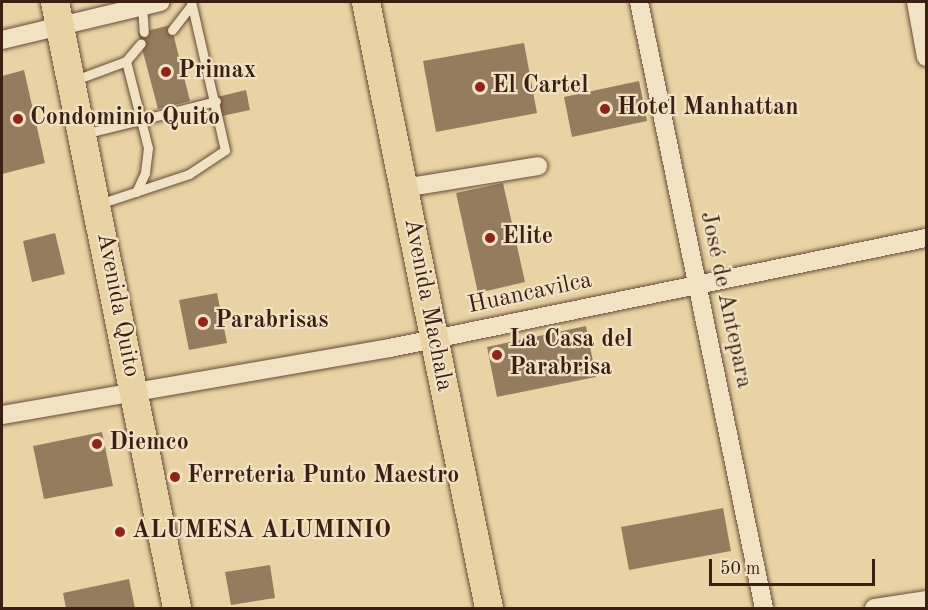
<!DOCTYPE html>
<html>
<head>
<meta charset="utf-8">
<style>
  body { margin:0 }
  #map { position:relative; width:928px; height:610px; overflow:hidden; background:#e9d3a4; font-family:"Old Standard TT",serif }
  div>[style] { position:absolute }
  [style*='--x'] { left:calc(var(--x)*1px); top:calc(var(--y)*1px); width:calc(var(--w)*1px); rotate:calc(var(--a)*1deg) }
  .building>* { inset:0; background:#967c5e }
  .roads { filter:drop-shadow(0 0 2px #674b37) drop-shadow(0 0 2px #674b37) }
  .service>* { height:9px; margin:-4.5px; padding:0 4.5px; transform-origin:4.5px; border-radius:4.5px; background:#f1e2c4 }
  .minor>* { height:18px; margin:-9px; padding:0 9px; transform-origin:9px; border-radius:9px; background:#f1e2c4 }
  .primary>* { height:28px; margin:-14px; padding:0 14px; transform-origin:14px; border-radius:14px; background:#e9d3a4 }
  .dots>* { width:16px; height:16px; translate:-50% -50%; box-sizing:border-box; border:3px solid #f1e2c4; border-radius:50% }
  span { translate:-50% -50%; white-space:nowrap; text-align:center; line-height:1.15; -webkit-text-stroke:4.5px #f1e2c4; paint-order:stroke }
  .poi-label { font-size:24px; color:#3c1e13; font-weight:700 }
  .left { translate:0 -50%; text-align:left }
  .street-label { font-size:24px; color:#3c1e13 }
  .frame { position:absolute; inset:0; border:3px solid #3c1e13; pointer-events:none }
  .scale { position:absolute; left:709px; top:559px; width:166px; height:27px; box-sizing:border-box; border:3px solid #3c1e13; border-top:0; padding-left:8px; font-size:18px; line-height:21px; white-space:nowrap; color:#3c1e13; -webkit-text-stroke:4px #f1e2c4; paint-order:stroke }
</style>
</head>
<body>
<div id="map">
  <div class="building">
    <div style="clip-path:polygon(171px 25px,190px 101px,158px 109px,138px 33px)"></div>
    <div style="clip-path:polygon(524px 43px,537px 113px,436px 132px,423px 61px)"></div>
    <div style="clip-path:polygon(24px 70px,45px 163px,2px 174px,2px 76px)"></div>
    <div style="clip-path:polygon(639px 81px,647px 121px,572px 137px,564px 97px)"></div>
    <div style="clip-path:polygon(246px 90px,250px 110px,222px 116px,217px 97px)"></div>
    <div style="clip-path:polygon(503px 183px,525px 282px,478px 293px,456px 193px)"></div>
    <div style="clip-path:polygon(55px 233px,65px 274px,32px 282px,23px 241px)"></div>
    <div style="clip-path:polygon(217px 293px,227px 343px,189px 350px,179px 300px)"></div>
    <div style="clip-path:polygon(586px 326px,596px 377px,497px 397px,487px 347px)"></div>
    <div style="clip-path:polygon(102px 432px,113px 486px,44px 499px,33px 446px)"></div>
    <div style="clip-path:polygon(723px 508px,731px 551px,629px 570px,621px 527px)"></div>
    <div style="clip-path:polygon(270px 565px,275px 598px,231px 605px,225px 572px)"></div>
    <div style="clip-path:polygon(129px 579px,135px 608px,66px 608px,63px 593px)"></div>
  </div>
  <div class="roads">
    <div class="service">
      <div style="--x:142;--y:6;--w:26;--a:86"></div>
      <div style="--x:172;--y:30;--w:31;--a:-52"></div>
      <div style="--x:126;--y:61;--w:90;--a:75.8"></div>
      <div style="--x:148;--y:148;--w:25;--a:97"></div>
      <div style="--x:145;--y:173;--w:21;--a:115"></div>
      <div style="--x:75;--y:80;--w:54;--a:-20.4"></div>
      <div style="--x:126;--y:61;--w:23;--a:-50"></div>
      <div style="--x:84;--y:134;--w:136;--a:-14"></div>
      <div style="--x:99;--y:204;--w:95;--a:-18.4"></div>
      <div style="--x:189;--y:174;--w:43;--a:-33.7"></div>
      <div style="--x:225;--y:150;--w:152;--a:-102.9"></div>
    </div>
    <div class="minor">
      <div style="--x:639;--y:2;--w:619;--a:78.35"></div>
      <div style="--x:916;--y:2;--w:56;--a:79.7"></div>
      <div style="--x:2;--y:40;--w:163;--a:-13.5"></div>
      <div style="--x:404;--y:188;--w:136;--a:-9.3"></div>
      <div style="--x:2;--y:415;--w:394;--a:-9.8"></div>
      <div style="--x:390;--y:348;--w:547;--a:-11.6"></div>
      <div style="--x:874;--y:608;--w:53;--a:-8.7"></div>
    </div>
    <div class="primary">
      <div style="--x:55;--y:2;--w:618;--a:78.62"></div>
      <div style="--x:366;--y:2;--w:618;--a:78.53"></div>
    </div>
  </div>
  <div class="dots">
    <div style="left:166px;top:72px;background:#8f2418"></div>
    <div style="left:480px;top:87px;background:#8f2418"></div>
    <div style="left:605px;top:109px;background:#8f2418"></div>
    <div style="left:18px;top:119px;background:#8f2418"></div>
    <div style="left:490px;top:238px;background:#8f2418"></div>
    <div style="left:203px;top:322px;background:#8f2418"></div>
    <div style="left:497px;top:355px;background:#8f2418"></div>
    <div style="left:97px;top:444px;background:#8f2418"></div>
    <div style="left:175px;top:477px;background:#8f2418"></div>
    <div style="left:120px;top:532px;background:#8f2418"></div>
  </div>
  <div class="poi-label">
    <span class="left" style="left:178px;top:72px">Primax</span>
    <span class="left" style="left:492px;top:87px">El Cartel</span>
    <span class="left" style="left:617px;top:109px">Hotel Manhattan</span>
    <span class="left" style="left:30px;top:119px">Condominio Quito</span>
    <span class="left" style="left:502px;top:238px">Elite</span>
    <span class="left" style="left:215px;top:322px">Parabrisas</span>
    <span class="left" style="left:509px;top:355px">La Casa del<br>Parabrisa</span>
    <span class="left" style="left:109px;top:444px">Diemco</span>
    <span class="left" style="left:187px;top:477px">Ferreteria Punto Maestro</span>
    <span class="left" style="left:132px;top:532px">ALUMESA ALUMINIO</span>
  </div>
  <div class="street-label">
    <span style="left:530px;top:294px;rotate:-12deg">Huancavilca</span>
    <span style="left:725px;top:300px;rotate:78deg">José de Antepara</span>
    <span style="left:117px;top:305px;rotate:79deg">Avenida Quito</span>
    <span style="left:427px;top:305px;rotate:79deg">Avenida Machala</span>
  </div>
  <div class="frame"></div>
  <div class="scale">50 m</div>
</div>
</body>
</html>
